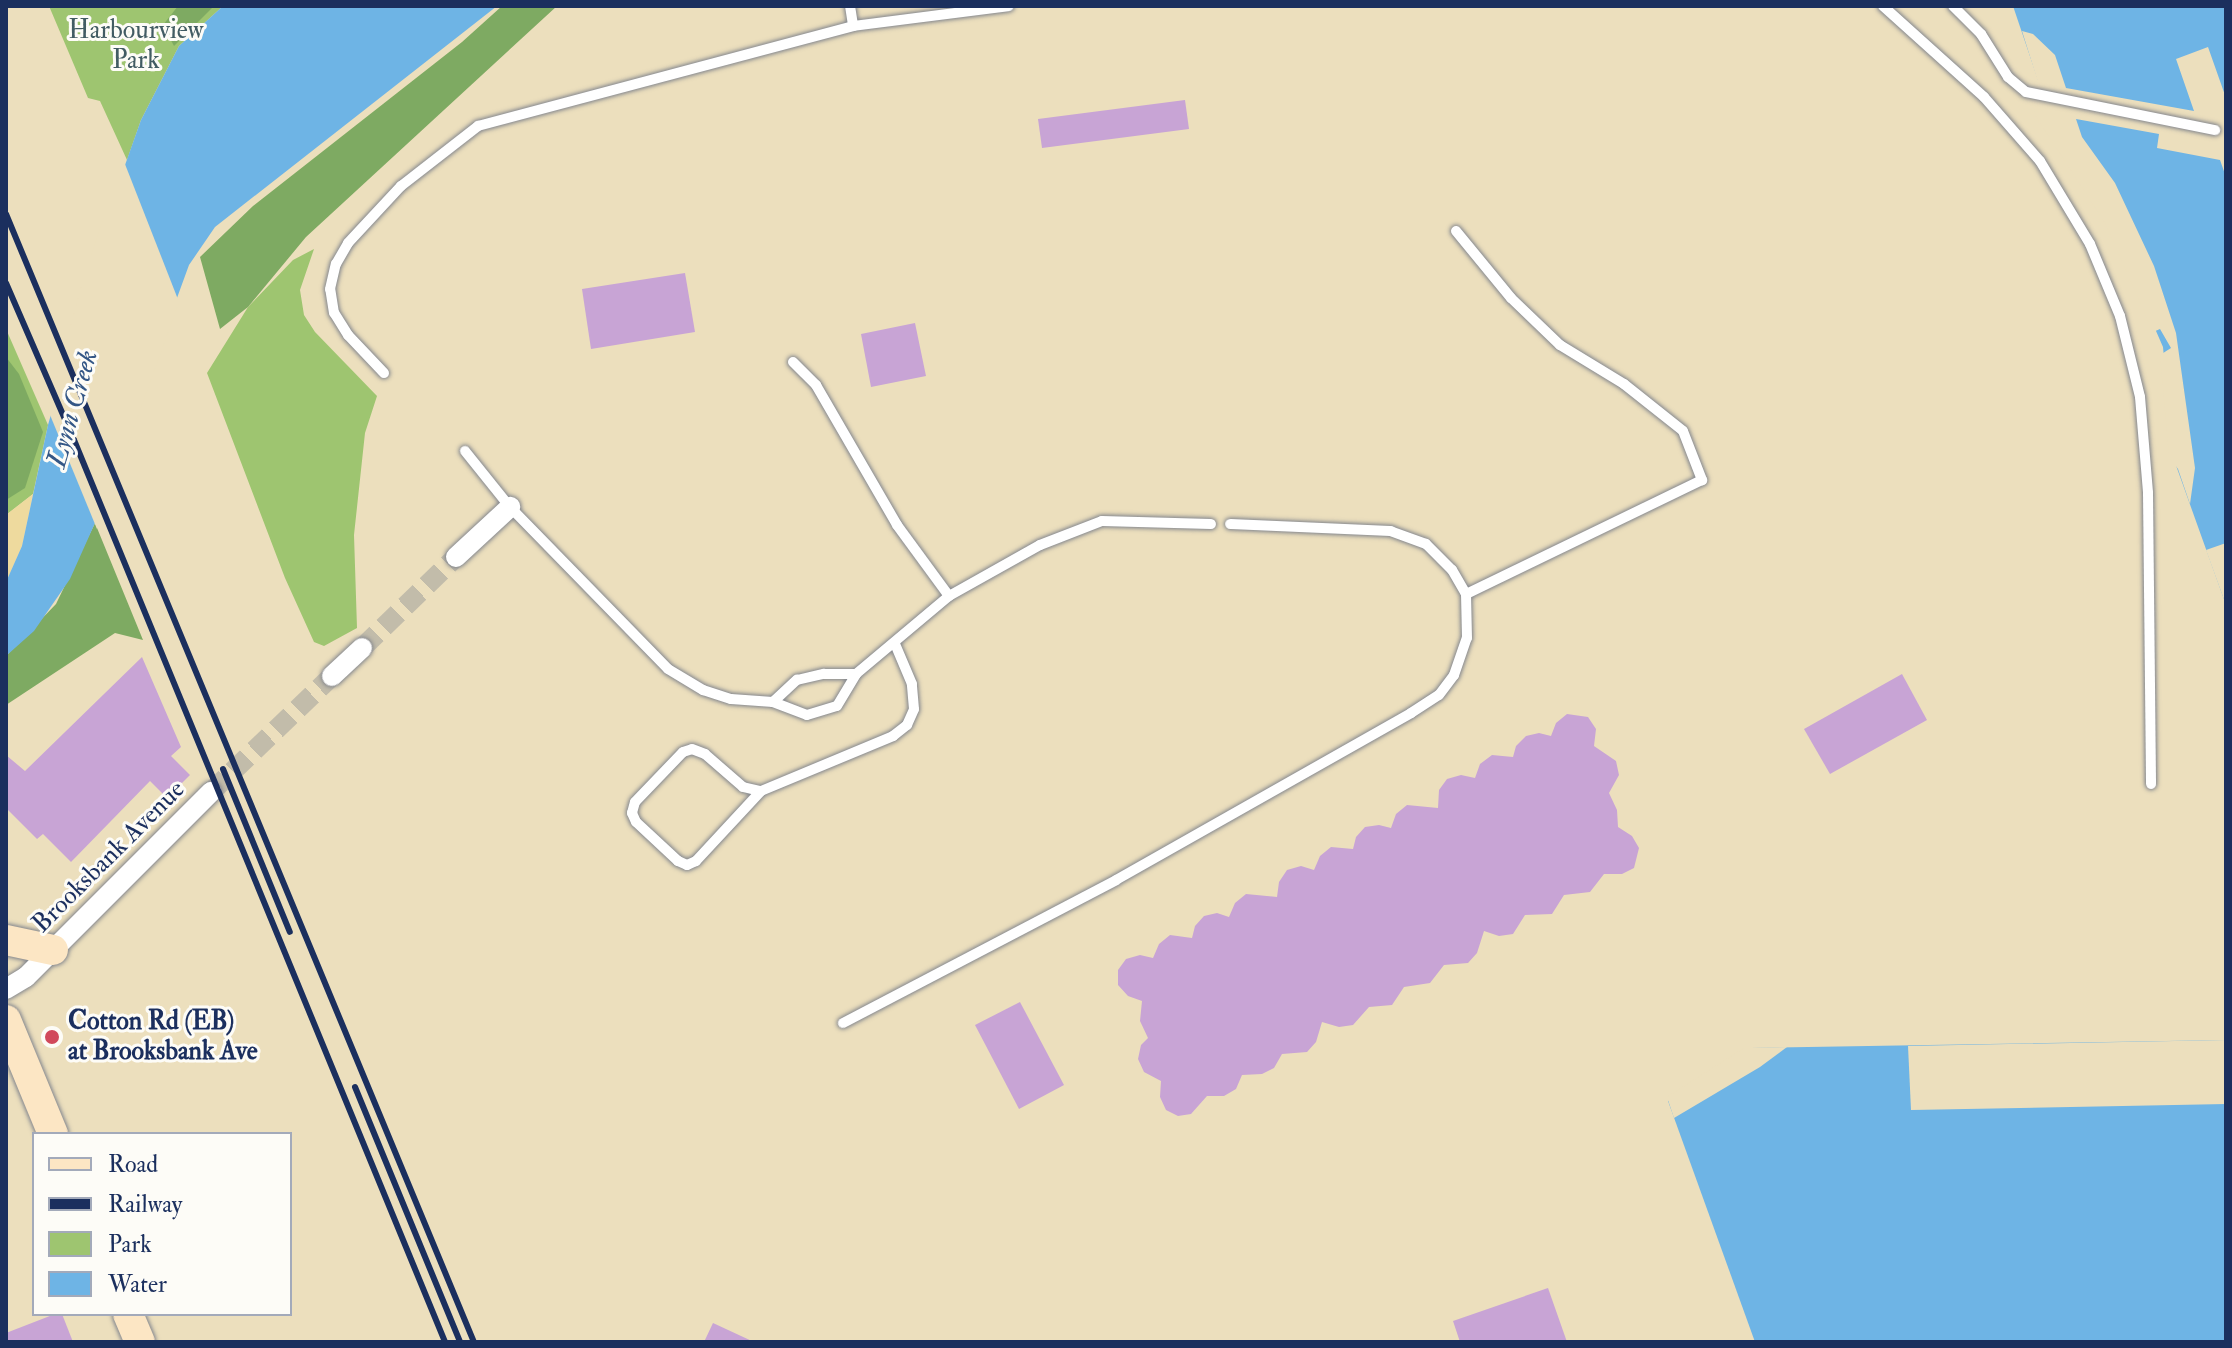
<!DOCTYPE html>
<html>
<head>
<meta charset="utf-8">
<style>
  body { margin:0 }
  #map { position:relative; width:2232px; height:1348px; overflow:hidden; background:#ecdfbd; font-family:"IM FELL Double Pica",serif }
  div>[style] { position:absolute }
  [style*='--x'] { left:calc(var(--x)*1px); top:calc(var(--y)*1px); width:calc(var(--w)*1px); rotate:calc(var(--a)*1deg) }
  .green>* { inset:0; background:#9ec570 }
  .forest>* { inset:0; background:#7eaa62 }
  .sand>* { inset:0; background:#eeda9e }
  .water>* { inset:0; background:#6eb4e5 }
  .pier>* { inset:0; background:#ecdfbd }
  .building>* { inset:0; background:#c8a4d5 }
  .minor-tunnel>* { height:20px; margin-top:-10px; transform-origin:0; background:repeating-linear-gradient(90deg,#c2bcaa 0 20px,transparent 0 30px) }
  .roads { filter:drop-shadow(0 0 2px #84878e) drop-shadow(0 0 2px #84878e) }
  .service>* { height:10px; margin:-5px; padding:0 5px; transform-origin:5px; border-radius:5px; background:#fff }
  .minor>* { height:20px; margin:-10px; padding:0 10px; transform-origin:10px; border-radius:10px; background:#fff }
  .secondary>* { height:30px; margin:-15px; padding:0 15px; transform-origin:15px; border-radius:15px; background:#fce6c4 }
  .rail>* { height:6px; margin:-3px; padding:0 3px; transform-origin:3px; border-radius:3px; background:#1b2f5e }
  .dots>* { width:22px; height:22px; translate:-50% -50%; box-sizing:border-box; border:4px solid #fdfcf7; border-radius:50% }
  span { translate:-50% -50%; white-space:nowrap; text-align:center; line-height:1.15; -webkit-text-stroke:6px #fdfcf7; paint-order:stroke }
  .park-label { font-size:26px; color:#425c63 }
  .street-label { font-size:26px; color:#1b2f5e }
  .poi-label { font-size:26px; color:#1b2f5e; font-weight:700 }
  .left { translate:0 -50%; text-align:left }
  .water-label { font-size:28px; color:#345786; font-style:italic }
  .frame { position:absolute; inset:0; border:8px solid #1b2f5e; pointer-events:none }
  .legend { position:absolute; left:32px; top:1132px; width:260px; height:184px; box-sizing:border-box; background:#fdfcf7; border:2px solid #a3aaba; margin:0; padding:10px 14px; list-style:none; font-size:24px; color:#1b2f5e }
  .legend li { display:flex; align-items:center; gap:16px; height:40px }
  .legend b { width:40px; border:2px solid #a3aaba }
</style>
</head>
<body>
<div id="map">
  <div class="green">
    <div style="clip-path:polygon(49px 6px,223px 6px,179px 46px,141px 120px,127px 160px,100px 101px,88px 98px)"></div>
    <div style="clip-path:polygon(314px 249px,300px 290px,304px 315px,315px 332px,377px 396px,365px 433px,354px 535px,357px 628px,324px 646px,314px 642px,285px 578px,207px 373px,248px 307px,293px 260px)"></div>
    <div style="clip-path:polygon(6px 329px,48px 425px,33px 494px,6px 515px)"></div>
  </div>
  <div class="forest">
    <div style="clip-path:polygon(178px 6px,214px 6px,174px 46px,163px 25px)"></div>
    <div style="clip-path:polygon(502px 6px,557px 6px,306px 237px,248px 307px,220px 329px,200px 257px,253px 206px,462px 42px)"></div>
    <div style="clip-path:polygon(6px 357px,19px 374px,43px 432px,25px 488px,6px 500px)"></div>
    <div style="clip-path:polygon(95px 523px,143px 640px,115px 633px,6px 705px,6px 656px,56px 604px)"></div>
  </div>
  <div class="sand">
    <div style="clip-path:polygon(33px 494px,22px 546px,6px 582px,6px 515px)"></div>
  </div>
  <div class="water">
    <div style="clip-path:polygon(223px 6px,497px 6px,215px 227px,189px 265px,95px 523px,70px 579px,34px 631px,6px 656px,6px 582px,22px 546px,48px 425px,108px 213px,141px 120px,179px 46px)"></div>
    <div style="clip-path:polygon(2013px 6px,2226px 6px,2226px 605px,2173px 457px,2163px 347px,2108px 221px,2039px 83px)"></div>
    <div style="clip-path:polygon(2226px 1040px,2226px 1342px,1755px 1342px,1668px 1101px,1751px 1048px)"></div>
  </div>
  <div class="pier">
    <div style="clip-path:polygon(2022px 31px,2033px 34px,2055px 55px,2066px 88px,2194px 111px,2176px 59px,2208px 47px,2226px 98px,2226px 177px,2220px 160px,2157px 148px,2159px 134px,2076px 119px,2082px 137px,2115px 183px,2154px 266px,2176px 333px,2195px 468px,2190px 504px,2178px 469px,2169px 457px,2160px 355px,2171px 348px,2160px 329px,2153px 332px,2105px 223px,2035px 115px,2034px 81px,2038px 82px)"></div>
    <div style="clip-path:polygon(123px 159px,179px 302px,97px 529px,48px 410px,83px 280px)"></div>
    <div style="clip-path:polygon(2226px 543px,2226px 605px,2206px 550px)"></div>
    <div style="clip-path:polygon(2226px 1040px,2226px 1104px,1911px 1110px,1908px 1046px)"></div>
    <div style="clip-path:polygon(1787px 1047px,1760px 1067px,1674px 1118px,1667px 1097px,1744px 1048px)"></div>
  </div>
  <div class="building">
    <div style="clip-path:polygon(1185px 100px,1189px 129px,1042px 148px,1038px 119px)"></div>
    <div style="clip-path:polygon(685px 273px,695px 332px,591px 349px,582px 289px)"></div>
    <div style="clip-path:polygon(915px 323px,926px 376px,871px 387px,861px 334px)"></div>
    <div style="clip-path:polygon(142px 657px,181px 747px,171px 756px,190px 775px,167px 798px,150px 781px,71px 862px,43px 834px,37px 839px,6px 808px,6px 755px,25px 771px)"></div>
    <div style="clip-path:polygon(1902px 674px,1927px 720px,1830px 774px,1804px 729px)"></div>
    <div style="clip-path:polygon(1567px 714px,1588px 717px,1596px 729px,1594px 746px,1616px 761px,1619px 775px,1609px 793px,1617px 810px,1618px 827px,1632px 836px,1639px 848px,1634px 868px,1622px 874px,1604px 874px,1590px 892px,1564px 895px,1552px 914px,1525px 915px,1513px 934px,1499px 936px,1484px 931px,1477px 953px,1468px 963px,1444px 965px,1430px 983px,1404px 987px,1392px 1005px,1369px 1007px,1353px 1025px,1339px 1027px,1322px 1022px,1316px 1042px,1307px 1052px,1282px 1054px,1274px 1068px,1262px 1074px,1242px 1075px,1236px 1089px,1224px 1096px,1207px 1096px,1191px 1114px,1178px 1116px,1166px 1110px,1160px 1097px,1161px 1081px,1144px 1072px,1138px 1059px,1141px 1045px,1148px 1038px,1140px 1021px,1142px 1001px,1128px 996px,1118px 985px,1118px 970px,1126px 959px,1140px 955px,1153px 958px,1159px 944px,1170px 935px,1192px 938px,1195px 926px,1204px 916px,1217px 913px,1229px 917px,1235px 903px,1246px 894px,1277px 897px,1279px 882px,1287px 870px,1301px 866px,1314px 870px,1320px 856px,1331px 847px,1353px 849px,1356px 837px,1365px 827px,1379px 825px,1391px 828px,1396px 814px,1407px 805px,1438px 808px,1439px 790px,1447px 779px,1461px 775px,1475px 778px,1480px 764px,1492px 755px,1513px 757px,1516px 746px,1526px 736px,1539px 733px,1551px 736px,1556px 723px)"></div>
    <div style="clip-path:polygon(1020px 1002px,1064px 1085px,1019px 1109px,975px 1025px)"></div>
    <div style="clip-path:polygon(1548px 1288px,1567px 1342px,1460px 1342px,1453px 1321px)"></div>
    <div style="clip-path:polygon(55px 1314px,62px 1314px,73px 1342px,6px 1342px,6px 1333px)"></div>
    <div style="clip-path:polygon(713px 1323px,754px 1342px,704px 1342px)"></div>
  </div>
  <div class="minor-tunnel">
    <div style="--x:362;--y:648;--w:131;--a:-44.1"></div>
    <div style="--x:211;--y:792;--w:168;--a:-43.8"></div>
  </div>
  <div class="roads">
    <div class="service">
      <div style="--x:850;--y:6;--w:20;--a:81"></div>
      <div style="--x:1883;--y:6;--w:136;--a:42"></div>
      <div style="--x:1984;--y:97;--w:85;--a:48.8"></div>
      <div style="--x:2040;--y:161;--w:97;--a:58.9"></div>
      <div style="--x:2090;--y:244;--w:78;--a:67.4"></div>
      <div style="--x:2120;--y:316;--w:83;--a:76.1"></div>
      <div style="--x:2140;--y:397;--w:96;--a:85.2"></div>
      <div style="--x:2148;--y:493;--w:291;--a:89.4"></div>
      <div style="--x:1953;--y:6;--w:40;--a:45"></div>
      <div style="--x:1981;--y:34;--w:51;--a:57.9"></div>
      <div style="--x:2008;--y:77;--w:23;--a:40"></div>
      <div style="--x:2026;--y:92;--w:193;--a:11.4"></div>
      <div style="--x:1456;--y:231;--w:87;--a:50.6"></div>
      <div style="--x:1511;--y:298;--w:68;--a:43.8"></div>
      <div style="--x:1560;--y:345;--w:75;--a:31.4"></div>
      <div style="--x:1624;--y:384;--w:75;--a:38.5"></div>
      <div style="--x:1683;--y:431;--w:53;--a:68.8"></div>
      <div style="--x:1702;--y:480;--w:262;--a:154.2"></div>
      <div style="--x:793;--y:362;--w:33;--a:45"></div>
      <div style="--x:816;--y:385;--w:162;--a:59.9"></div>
      <div style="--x:897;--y:525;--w:88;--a:53.8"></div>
      <div style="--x:384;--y:373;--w:52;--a:-133.5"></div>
      <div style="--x:348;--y:335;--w:26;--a:-122"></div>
      <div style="--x:334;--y:313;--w:24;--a:-99"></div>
      <div style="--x:330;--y:289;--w:26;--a:-77"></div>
      <div style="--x:336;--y:264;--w:24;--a:-60"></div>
      <div style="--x:348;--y:243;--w:78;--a:-47.1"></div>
      <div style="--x:401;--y:186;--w:98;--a:-37.9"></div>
      <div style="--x:478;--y:126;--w:388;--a:-14.9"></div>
      <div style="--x:853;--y:26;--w:157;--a:-7.3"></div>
      <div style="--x:465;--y:451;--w:72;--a:51.2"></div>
      <div style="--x:510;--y:507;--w:226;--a:45.7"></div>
      <div style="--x:668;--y:669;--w:41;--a:31"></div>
      <div style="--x:703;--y:690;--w:29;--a:18"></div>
      <div style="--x:731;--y:699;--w:42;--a:4.1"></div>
      <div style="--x:773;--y:702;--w:36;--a:21"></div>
      <div style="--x:807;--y:715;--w:31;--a:-17"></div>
      <div style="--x:837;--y:706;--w:37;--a:-59"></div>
      <div style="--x:856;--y:674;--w:121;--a:-40"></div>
      <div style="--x:949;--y:596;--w:104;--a:-29.3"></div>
      <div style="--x:1040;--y:545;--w:66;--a:-21.2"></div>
      <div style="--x:1102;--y:521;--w:109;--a:1.6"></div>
      <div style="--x:773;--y:702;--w:33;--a:-43"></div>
      <div style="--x:797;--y:680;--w:28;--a:-13"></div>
      <div style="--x:824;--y:674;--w:32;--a:0"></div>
      <div style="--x:761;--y:791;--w:96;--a:132.9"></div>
      <div style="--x:696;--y:861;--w:10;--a:156"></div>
      <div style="--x:687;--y:865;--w:10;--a:-156"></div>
      <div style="--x:678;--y:861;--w:57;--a:-137.1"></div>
      <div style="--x:636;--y:822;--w:10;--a:-114"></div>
      <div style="--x:632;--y:813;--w:11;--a:-75"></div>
      <div style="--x:635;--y:802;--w:69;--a:-46.2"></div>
      <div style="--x:683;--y:752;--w:9;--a:-18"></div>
      <div style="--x:692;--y:749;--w:14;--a:21"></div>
      <div style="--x:705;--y:754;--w:50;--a:41"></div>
      <div style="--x:743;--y:787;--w:18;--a:13"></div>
      <div style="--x:761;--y:791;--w:143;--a:-22.6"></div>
      <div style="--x:893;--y:736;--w:18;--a:-38"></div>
      <div style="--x:907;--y:725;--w:17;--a:-66"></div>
      <div style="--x:914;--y:709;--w:25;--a:-95"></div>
      <div style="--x:912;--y:684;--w:43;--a:-113"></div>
      <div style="--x:843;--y:1023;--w:308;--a:-27.6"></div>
      <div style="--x:1116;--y:880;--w:339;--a:-29.5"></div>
      <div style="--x:1411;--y:713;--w:33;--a:-33"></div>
      <div style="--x:1439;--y:695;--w:25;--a:-53"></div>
      <div style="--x:1454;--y:675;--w:39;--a:-71"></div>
      <div style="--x:1467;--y:638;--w:44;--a:-91.3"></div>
      <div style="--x:1466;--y:594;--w:28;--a:-120"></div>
      <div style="--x:1452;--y:570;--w:37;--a:-135"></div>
      <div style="--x:1426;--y:544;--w:37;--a:-160"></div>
      <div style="--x:1391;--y:531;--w:161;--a:-177.5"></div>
    </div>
    <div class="minor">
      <div style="--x:456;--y:557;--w:74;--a:-42.8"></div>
      <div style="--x:332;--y:676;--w:41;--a:-43"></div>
      <div style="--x:6;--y:989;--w:23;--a:-31"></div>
      <div style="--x:26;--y:977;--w:262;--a:-45"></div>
    </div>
    <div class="secondary">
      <div style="--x:6;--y:940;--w:48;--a:12"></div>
      <div style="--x:6;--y:1020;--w:123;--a:67.6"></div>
      <div style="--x:128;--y:1314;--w:30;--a:67"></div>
    </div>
  </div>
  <div class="rail">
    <div style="--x:6;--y:214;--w:1221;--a:67.47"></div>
    <div style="--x:6;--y:283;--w:171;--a:66.6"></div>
    <div style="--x:74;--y:440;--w:975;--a:67.64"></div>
    <div style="--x:223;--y:769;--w:176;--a:67.7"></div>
    <div style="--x:355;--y:1087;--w:276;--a:67.6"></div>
  </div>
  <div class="dots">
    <div style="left:52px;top:1037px;background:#d1495b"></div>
  </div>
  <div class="park-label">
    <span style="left:136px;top:46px">Harbourview<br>Park</span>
  </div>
  <div class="street-label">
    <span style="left:109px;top:857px;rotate:-45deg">Brooksbank Avenue</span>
  </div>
  <div class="poi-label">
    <span class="left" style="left:68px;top:1037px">Cotton Rd (EB)<br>at Brooksbank Ave</span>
  </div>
  <div class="water-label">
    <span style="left:73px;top:409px;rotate:-74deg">Lynn Creek</span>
  </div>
  <div class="frame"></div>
  <ul class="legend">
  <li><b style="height:10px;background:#fce6c4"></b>Road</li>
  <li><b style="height:10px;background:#1b2f5e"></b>Railway</li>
  <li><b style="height:22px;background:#9ec570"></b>Park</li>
  <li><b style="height:22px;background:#6eb4e5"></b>Water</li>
  </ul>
</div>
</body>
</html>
